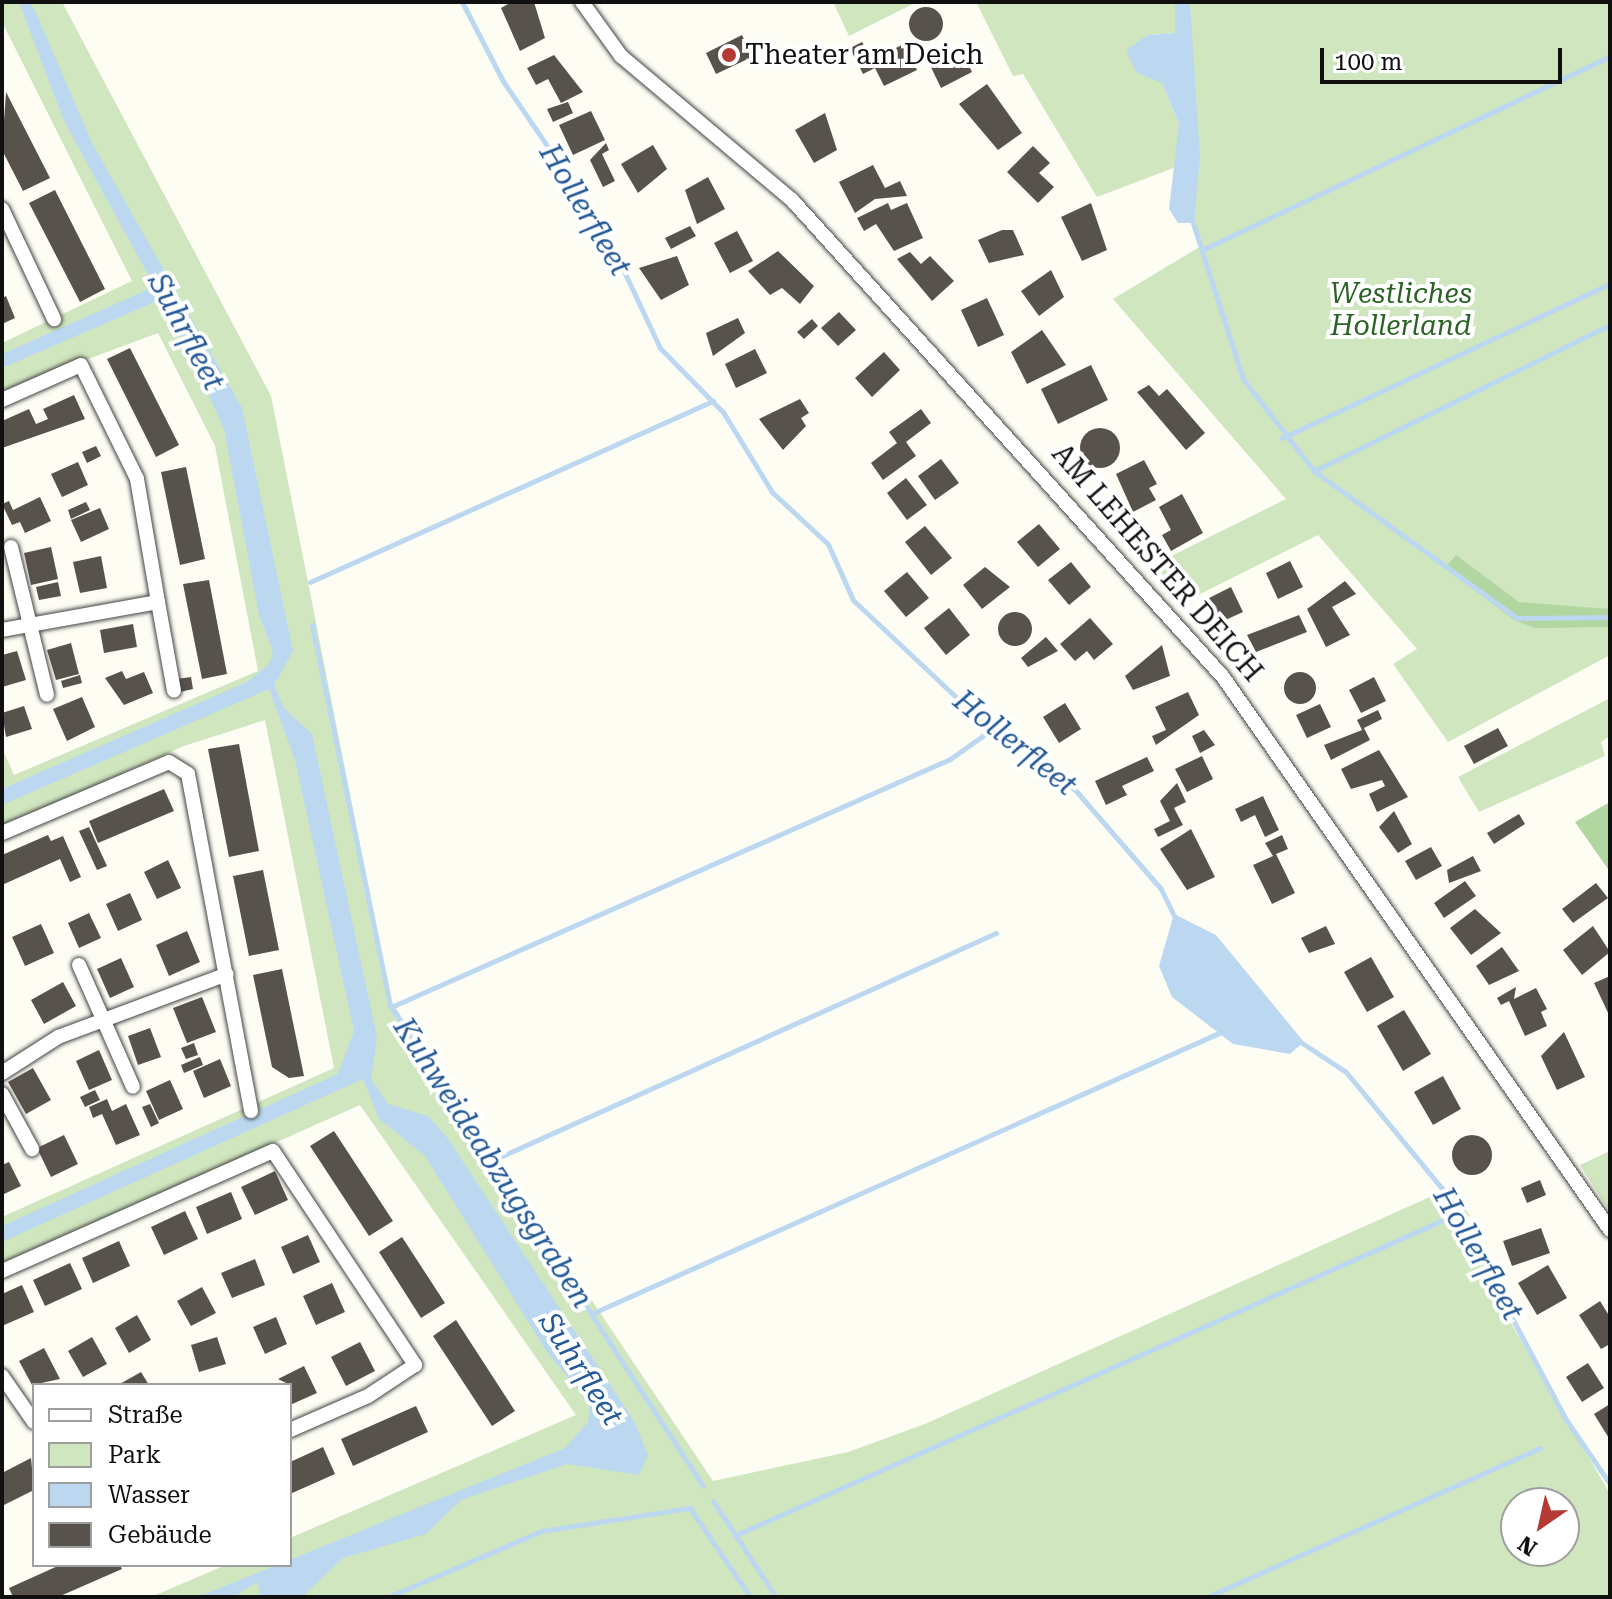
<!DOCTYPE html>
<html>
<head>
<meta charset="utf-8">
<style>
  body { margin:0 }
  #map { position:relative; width:1612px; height:1599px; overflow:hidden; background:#fefdf4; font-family:"Roboto Serif",serif }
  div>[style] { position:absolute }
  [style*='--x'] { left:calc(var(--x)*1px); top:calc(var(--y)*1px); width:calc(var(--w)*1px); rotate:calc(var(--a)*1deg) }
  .green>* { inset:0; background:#cfe6bf }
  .forest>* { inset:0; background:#b2d6a0 }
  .water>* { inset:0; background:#bcd8f1 }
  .stream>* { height:5px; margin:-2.5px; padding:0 2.5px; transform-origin:2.5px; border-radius:2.5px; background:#bcd8f1 }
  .building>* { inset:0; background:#58524d }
  .round { border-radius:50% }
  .roads { filter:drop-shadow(0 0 2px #434343) drop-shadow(0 0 2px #434343) }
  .street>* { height:14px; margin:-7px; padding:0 7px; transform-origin:7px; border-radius:7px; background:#fff }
  .dots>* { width:22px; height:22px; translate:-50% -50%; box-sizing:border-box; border:4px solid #fff; border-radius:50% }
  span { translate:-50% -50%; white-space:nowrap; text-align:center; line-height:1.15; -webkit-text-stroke:8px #fff; paint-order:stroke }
  .poi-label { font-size:28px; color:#101010 }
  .left { translate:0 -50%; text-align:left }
  .park-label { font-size:28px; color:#2b6325; font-style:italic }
  .street-label { font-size:28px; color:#101010 }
  .water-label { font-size:30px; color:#235998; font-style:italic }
  .frame { position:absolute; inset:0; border:4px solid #101010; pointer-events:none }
  .legend { position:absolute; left:32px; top:1383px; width:260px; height:184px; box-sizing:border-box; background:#fff; border:2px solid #9f9f9f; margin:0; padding:10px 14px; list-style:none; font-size:24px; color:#101010 }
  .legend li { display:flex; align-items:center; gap:16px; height:40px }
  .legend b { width:40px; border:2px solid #9f9f9f }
  .north { position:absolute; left:1500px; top:1487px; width:80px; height:80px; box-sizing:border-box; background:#fff; border:2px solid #9f9f9f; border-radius:50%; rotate:214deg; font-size:22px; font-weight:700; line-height:32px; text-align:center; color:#101010 }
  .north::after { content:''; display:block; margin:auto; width:28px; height:36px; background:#b53a33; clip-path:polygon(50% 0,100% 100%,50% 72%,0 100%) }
  .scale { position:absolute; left:1320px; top:48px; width:242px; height:36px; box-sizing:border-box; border:4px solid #101010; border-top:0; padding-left:10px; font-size:24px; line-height:28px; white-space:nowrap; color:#101010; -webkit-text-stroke:6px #fff; paint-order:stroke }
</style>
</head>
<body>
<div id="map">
  <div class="green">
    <div style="clip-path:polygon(evenodd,2px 2px,62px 2px,271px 396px,391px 1001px,713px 1481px,848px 1452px,925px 1424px,1452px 1187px,1470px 1216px,1459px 1222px,1504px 1311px,1610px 1494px,1610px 1597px,151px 1597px,226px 1565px,290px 1565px,290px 1538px,576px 1415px,360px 1105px,2px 1265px,2px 1217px,334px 1068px,265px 720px,184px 746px,2px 827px,2px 748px,14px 775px,258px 671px,215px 446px,158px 333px,2px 391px,2px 343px,132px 281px,2px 22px,2px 2px,1516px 1503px,1564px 1503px,1564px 1551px,1516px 1551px,1516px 1503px)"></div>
    <div style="clip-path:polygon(833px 2px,917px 2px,849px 36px)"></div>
    <div style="clip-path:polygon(976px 2px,1175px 2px,1175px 33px,1148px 35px,1148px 72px,1162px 83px,1179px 124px,1176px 167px,1097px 197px,1023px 74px,1013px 76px)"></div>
    <div style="clip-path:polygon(1184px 2px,1610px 2px,1610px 655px,1448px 742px,1393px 664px,1417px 649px,1318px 535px,1180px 604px,1149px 567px,1286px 499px,1113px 299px,1201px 246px,1189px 208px)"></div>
    <div style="clip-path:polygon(1610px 698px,1610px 736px,1601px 742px,1605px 756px,1479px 812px,1458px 777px)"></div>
    <div style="clip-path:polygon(1610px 1151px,1610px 1212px,1580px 1165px)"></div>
  </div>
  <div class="forest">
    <div style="clip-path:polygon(1456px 555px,1519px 602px,1610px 609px,1610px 627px,1535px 628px,1514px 620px,1445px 568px)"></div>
    <div style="clip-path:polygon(1610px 802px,1610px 868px,1608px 869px,1575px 822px)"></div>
  </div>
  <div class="water">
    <div style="clip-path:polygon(19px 2px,29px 2px,36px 13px,92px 143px,242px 408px,293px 651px,274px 685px,284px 708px,312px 734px,377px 1037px,371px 1079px,388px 1104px,428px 1116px,446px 1136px,634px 1421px,648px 1455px,639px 1475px,567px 1464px,461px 1500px,426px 1534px,343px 1558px,302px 1597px,261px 1597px,257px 1582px,233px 1597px,198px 1597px,565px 1448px,588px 1422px,590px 1404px,547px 1352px,425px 1156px,379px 1119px,363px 1079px,2px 1242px,2px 1226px,338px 1074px,354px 1031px,295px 760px,269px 689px,2px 805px,2px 789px,247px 682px,269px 664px,273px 651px,259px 615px,224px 429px,164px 298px,2px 368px,2px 354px,145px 291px,151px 280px,64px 121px)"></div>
    <div style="clip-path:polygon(1175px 2px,1190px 2px,1200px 156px,1194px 223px,1178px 223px,1169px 209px,1179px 124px,1162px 83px,1136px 72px,1126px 50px,1148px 35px,1175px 33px)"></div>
    <div style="clip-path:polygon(1174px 914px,1216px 935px,1304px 1042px,1290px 1054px,1233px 1044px,1172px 997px,1159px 966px)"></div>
  </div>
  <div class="stream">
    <div style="--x:462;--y:2;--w:89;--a:62.6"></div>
    <div style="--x:503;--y:81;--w:181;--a:55.8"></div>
    <div style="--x:605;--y:231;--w:129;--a:64.8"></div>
    <div style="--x:660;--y:348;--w:90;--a:45.5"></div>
    <div style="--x:723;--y:412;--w:94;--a:58.5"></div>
    <div style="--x:772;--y:492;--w:76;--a:42.9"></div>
    <div style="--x:828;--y:544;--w:61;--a:65.9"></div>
    <div style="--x:853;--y:600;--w:190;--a:43.3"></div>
    <div style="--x:991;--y:730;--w:47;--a:28.2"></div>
    <div style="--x:1032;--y:752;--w:60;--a:41.6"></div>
    <div style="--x:1077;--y:792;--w:128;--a:49.1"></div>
    <div style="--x:1161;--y:889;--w:32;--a:64"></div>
    <div style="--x:1191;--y:217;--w:170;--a:72.2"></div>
    <div style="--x:1243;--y:379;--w:116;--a:52.3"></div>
    <div style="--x:1314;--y:471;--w:251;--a:35.9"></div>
    <div style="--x:1517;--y:618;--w:93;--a:-0.6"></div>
    <div style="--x:1202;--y:250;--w:452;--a:-25.4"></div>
    <div style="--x:1282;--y:438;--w:362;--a:-25.2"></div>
    <div style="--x:1314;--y:471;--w:330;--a:-26.3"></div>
    <div style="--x:310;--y:582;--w:442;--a:-24.2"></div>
    <div style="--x:312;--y:625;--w:388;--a:78.4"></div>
    <div style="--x:390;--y:1005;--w:574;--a:56.95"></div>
    <div style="--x:391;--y:1007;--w:612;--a:-23.92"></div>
    <div style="--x:950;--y:759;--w:50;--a:-35.3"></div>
    <div style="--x:1299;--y:1041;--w:56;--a:33.4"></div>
    <div style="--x:1346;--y:1072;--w:156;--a:50.5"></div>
    <div style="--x:1445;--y:1192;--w:259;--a:62"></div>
    <div style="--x:1567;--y:1421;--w:76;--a:55.7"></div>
    <div style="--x:491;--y:1161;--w:554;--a:-24.3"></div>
    <div style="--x:591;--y:1314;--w:690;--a:-24.11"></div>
    <div style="--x:713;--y:1501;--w:115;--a:56.7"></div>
    <div style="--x:736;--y:1535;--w:791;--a:-24.01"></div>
    <div style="--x:388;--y:1597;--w:167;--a:-23.3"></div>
    <div style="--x:541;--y:1531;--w:151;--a:-8.8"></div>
    <div style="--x:690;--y:1508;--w:107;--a:56"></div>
    <div style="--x:1207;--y:1597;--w:365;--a:-24.1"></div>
  </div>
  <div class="building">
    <div style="clip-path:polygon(512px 2px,534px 2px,545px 38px,520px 51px,501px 8px)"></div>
    <div class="round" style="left:909px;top:7px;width:34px;height:34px"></div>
    <div style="clip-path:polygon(742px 35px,752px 57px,716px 74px,706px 53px)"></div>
    <div style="clip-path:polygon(862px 42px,871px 60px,904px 44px,917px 70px,884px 86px,875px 68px,863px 74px,850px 48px)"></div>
    <div style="clip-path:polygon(959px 46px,972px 72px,941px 88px,928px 61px)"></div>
    <div style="clip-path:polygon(554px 55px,583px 92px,561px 103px,548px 79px,536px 85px,527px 68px)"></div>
    <div style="clip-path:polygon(987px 84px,1022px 133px,998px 150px,959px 104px)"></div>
    <div style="clip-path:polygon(6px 92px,50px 178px,23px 191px,2px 150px)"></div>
    <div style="clip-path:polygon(568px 102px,573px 113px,553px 122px,547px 109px)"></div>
    <div style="clip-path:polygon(591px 111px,605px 140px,573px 155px,559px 125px)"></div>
    <div style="clip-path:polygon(825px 113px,837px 150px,814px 163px,795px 130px)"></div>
    <div style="clip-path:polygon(606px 143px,609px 150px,602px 154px,615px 181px,603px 187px,590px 160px)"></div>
    <div style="clip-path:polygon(653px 145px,667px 169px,638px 193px,621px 164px)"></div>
    <div style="clip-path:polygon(1033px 146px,1050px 163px,1039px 173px,1054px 187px,1038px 203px,1007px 172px)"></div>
    <div style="clip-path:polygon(873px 165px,885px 188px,900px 181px,907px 196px,875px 199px,855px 213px,839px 182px)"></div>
    <div style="clip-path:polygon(708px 177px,725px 209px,697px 224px,685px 190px)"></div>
    <div style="clip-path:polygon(55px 190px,105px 289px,80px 302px,29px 203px)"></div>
    <div style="clip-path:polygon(888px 203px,891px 210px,907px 203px,923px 238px,894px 251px,876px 224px,864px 231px,857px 218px)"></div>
    <div style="clip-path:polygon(1091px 203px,1107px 250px,1082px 261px,1061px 217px)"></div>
    <div style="clip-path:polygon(690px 226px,696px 236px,671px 249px,665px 238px)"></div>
    <div style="clip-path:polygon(1002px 230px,1013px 230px,1024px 255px,989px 263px,978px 240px)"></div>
    <div style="clip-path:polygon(737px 231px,753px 261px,730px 273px,714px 243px)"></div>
    <div style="clip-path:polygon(778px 251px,814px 286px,800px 304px,782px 288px,770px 295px,748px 271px)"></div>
    <div style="clip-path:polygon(910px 252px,921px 264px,930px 256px,954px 281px,932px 301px,897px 259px)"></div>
    <div style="clip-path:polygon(677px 256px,689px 285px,661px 300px,639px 268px)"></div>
    <div style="clip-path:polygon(1051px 270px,1064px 297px,1039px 316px,1021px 291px)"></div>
    <div style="clip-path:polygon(6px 296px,15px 318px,2px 324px,2px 298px)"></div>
    <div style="clip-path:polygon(987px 298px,1004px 335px,978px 347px,961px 310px)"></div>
    <div style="clip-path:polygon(839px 312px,856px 330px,838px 346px,821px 328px)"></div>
    <div style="clip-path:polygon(738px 318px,745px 333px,713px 356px,706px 333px)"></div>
    <div style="clip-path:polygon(812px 319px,818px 326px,804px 339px,797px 332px)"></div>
    <div style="clip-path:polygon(1042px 330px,1066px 365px,1027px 384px,1011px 352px)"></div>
    <div style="clip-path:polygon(130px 348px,179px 445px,156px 457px,107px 359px)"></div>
    <div style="clip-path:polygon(755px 349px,767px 373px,736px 388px,725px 364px)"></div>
    <div style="clip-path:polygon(884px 352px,900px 370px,872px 397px,855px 378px)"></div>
    <div style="clip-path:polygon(1091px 365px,1108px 400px,1058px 424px,1041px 389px)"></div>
    <div style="clip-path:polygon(1149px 385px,1159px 396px,1167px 389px,1205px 433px,1186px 450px,1137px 392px)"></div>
    <div style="clip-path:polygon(74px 395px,85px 419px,2px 448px,2px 421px,29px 409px,36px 424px,48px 419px,43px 409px)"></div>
    <div style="clip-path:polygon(800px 399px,809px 413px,801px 418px,806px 426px,783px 450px,759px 419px)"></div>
    <div style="clip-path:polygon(921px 409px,931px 423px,906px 442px,916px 456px,883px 480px,871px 463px,897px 443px,889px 432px)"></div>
    <div class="round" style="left:1080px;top:428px;width:40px;height:40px"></div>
    <div style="clip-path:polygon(96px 446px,101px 456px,87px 463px,82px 452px)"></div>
    <div style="clip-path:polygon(941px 459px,959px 483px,935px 500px,918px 476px)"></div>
    <div style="clip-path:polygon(1144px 460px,1157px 484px,1149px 488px,1156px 500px,1133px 512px,1116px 474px)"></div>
    <div style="clip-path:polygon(78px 462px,88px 485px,62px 497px,51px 474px)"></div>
    <div style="clip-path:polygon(186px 467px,205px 559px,180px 565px,161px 472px)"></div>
    <div style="clip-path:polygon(906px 478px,927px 505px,907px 520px,887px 493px)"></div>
    <div style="clip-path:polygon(1182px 494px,1203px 533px,1171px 551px,1162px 535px,1171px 530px,1159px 507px)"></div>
    <div style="clip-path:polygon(40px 497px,51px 521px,25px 533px,20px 522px,12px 525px,2px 504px,9px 501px,13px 510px)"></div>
    <div style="clip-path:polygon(86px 502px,90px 510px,71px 519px,68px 510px)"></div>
    <div style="clip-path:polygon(100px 508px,109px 529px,81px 542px,71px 520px)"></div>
    <div style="clip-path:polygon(1039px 524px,1060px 549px,1038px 567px,1017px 542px)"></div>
    <div style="clip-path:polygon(925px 526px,952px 558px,931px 575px,905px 542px)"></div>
    <div style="clip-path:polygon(51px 547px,58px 579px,31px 585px,24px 553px)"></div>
    <div style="clip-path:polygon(101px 556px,107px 588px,80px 593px,73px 562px)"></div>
    <div style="clip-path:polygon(1290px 561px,1303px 587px,1278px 599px,1266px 573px)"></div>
    <div style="clip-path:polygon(1071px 562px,1091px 587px,1069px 605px,1048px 580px)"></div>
    <div style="clip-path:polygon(985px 567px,1010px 587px,982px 609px,963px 585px)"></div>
    <div style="clip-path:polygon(907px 572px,929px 598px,906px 617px,884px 591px)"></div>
    <div style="clip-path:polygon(209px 580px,227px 674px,202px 679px,183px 584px)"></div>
    <div style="clip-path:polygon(1345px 581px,1356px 594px,1332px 607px,1350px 635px,1326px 647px,1307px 609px)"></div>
    <div style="clip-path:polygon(58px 582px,61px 596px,39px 600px,36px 587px)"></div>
    <div style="clip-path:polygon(1231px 587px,1243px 612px,1221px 622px,1209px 598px)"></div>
    <div style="clip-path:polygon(949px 608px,970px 635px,946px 655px,924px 628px)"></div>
    <div class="round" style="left:998px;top:612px;width:34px;height:34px"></div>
    <div style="clip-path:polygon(1299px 615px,1307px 632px,1256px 652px,1247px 635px)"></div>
    <div style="clip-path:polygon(1090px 618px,1113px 644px,1094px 660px,1087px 651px,1075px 661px,1060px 644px)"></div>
    <div style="clip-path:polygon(133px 624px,137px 647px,104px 653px,100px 630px)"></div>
    <div style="clip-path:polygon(1046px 637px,1058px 651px,1028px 667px,1021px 658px)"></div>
    <div style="clip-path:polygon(71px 643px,79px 674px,56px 680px,47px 650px)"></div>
    <div style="clip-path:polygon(1162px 645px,1170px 676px,1133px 690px,1125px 676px)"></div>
    <div style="clip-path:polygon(17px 651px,26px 680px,2px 687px,2px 655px)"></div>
    <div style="clip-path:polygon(122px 671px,126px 679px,144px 672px,153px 693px,124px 705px,105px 678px)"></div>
    <div class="round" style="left:1284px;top:672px;width:32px;height:32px"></div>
    <div style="clip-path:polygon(80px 675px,82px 683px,63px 688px,61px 681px)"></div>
    <div style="clip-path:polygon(191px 677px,193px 689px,180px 692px,177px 679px)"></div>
    <div style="clip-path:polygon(1374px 677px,1386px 701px,1361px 713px,1349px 690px)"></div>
    <div style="clip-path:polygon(1188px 692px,1199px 715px,1156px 745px,1152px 736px,1166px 730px,1155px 707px)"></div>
    <div style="clip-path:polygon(82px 697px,95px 727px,67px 741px,53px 709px)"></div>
    <div style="clip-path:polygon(1065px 703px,1081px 729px,1059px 743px,1043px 717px)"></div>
    <div style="clip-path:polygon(1320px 704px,1331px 727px,1307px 738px,1296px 715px)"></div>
    <div style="clip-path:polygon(24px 706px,32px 729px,6px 737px,2px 713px)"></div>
    <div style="clip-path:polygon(1378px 710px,1382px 719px,1364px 728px,1370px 740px,1331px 760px,1324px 745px,1362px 730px,1357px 720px)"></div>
    <div style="clip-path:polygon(1498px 728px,1508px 746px,1474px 764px,1464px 746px)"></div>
    <div style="clip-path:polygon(1204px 730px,1215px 745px,1200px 753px,1192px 736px)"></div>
    <div style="clip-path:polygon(239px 744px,259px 851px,229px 857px,208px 749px)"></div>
    <div style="clip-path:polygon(1379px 750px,1408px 797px,1377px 812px,1369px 794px,1385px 786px,1382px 780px,1351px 789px,1341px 769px)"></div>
    <div style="clip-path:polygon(1202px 756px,1213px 779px,1187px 792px,1175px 769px)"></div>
    <div style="clip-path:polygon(1147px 757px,1154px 771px,1122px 786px,1127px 795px,1106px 805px,1095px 781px)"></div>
    <div style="clip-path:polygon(1177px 783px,1186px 802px,1174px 808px,1183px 825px,1158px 837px,1154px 829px,1170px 821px,1160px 801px)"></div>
    <div style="clip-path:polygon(164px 789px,174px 811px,98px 843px,89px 821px)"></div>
    <div style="clip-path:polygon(1263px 796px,1279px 830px,1265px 837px,1255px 815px,1241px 822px,1235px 809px)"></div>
    <div style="clip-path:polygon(1394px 811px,1412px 844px,1398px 853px,1379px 827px)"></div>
    <div style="clip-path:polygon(1519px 814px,1525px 824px,1494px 844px,1487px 833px)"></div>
    <div style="clip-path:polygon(89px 827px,107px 866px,97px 870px,79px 831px)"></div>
    <div style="clip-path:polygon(1191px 829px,1215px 877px,1187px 890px,1160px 849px)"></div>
    <div style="clip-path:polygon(48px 835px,51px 841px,63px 836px,81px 877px,70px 882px,60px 859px,2px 885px,2px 855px)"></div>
    <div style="clip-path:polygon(1282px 835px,1288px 849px,1276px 854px,1295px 893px,1272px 904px,1253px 865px,1273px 856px,1265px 843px)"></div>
    <div style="clip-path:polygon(1431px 847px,1442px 866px,1416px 880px,1405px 861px)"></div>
    <div style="clip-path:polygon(1473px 856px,1481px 871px,1449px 883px,1447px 870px)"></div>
    <div style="clip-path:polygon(168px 860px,181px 888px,157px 899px,144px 872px)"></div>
    <div style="clip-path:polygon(263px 870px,279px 950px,249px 956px,233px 876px)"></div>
    <div style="clip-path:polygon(1465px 881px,1476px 896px,1444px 918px,1434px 903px)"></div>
    <div style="clip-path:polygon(1596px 883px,1608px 898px,1573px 923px,1562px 909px)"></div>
    <div style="clip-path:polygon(130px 893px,142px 920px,118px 931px,106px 904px)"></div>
    <div style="clip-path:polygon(1475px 909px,1501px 933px,1471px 955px,1450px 928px)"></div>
    <div style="clip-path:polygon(89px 913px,101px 938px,79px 948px,68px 923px)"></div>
    <div style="clip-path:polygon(41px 924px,54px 953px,25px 966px,12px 937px)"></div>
    <div style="clip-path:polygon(1326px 926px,1335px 944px,1309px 953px,1301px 938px)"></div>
    <div style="clip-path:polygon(1593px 926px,1610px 952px,1582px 975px,1563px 950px)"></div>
    <div style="clip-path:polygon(187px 931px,200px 962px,169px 976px,156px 945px)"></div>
    <div style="clip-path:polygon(1502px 947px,1519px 971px,1489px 985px,1476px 966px)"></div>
    <div style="clip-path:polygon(1371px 957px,1394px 997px,1367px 1012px,1344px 972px)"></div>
    <div style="clip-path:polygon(121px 958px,134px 987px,110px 998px,97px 969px)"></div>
    <div style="clip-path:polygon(282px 969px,304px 1076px,289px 1078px,272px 1067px,253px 975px)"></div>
    <div style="clip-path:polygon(1610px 976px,1610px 1017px,1594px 983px)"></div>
    <div style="clip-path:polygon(63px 982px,76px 1006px,44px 1024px,31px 1000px)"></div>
    <div style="clip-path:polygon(1516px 987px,1514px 999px,1536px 988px,1547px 1009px,1541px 1012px,1547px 1026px,1525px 1036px,1509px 1001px,1501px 1005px,1497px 998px)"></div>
    <div style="clip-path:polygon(202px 997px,216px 1032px,187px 1043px,173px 1008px)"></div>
    <div style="clip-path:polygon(1404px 1010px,1431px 1054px,1403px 1071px,1377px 1026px)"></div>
    <div style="clip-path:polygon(150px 1028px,161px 1057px,138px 1065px,128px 1036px)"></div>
    <div style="clip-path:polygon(1564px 1032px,1585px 1077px,1557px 1090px,1541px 1056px)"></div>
    <div style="clip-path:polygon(194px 1043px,198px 1055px,186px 1059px,181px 1048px)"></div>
    <div style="clip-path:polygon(99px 1050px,112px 1080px,89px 1090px,76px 1061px)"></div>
    <div style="clip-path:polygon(200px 1057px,203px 1065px,184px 1073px,181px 1065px)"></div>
    <div style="clip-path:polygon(220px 1059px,231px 1086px,204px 1098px,193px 1071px)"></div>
    <div style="clip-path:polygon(33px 1068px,51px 1100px,26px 1114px,8px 1082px)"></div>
    <div style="clip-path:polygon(1443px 1076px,1461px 1109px,1433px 1125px,1414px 1092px)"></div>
    <div style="clip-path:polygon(170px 1080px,183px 1109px,159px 1120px,146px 1091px)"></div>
    <div style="clip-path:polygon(95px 1090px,100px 1100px,85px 1107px,80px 1097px)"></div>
    <div style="clip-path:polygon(107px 1099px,112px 1111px,126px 1104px,140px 1135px,116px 1145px,102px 1114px,93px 1118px,89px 1107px)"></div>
    <div style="clip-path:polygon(150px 1104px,159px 1123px,151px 1127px,142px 1107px)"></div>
    <div style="clip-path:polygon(334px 1131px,393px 1221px,369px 1236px,310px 1146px)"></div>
    <div style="clip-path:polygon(64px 1135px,78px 1164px,51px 1177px,37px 1148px)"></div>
    <div class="round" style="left:1452px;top:1135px;width:40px;height:40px"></div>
    <div style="clip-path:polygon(9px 1162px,21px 1186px,2px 1195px,2px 1165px)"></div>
    <div style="clip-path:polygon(275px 1171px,288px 1200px,255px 1215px,241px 1187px)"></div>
    <div style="clip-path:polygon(1540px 1180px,1546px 1195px,1527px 1203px,1521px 1188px)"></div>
    <div style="clip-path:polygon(231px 1192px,242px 1219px,207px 1234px,196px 1207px)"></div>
    <div style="clip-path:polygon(185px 1211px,198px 1239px,164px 1255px,151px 1227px)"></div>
    <div style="clip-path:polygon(1541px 1228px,1550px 1253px,1512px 1266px,1503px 1241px)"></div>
    <div style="clip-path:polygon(308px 1235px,320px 1262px,293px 1274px,281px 1247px)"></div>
    <div style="clip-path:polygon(402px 1237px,445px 1303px,421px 1318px,379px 1252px)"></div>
    <div style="clip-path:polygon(119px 1241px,130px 1266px,93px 1283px,82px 1258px)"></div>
    <div style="clip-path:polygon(255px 1259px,265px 1285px,232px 1298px,221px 1273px)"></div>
    <div style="clip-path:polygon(70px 1263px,82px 1289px,45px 1306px,33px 1280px)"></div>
    <div style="clip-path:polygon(1548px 1265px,1567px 1298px,1537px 1315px,1518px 1283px)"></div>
    <div style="clip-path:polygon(332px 1283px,345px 1312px,316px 1325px,303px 1296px)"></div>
    <div style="clip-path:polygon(22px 1285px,34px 1312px,2px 1326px,2px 1294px)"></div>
    <div style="clip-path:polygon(202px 1287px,216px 1313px,191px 1326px,177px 1301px)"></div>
    <div style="clip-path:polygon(1600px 1301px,1610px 1317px,1610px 1344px,1601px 1349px,1579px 1315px)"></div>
    <div style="clip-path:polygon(137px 1315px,151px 1340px,129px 1353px,115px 1328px)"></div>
    <div style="clip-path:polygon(276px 1317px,287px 1344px,265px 1354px,253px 1327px)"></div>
    <div style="clip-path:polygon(456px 1320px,515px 1411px,492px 1426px,433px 1336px)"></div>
    <div style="clip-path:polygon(92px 1337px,107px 1364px,83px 1377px,68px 1351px)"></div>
    <div style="clip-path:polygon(217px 1337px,226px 1364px,199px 1372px,191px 1345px)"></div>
    <div style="clip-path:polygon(360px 1342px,375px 1371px,346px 1386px,331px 1357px)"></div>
    <div style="clip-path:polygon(44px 1348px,60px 1379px,32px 1385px,19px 1361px)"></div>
    <div style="clip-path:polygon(1588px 1363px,1604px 1388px,1582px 1402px,1566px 1377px)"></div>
    <div style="clip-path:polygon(304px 1366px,317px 1393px,290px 1405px,290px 1385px,278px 1379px)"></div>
    <div style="clip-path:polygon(141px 1372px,149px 1385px,118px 1385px)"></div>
    <div style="clip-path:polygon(1610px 1404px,1610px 1440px,1594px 1414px)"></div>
    <div style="clip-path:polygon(416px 1406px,428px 1432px,353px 1466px,341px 1439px)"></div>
    <div style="clip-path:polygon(323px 1447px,335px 1474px,290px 1494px,290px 1462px)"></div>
    <div style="clip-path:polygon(31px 1458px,34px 1490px,2px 1506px,2px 1473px)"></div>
    <div style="clip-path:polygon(60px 1565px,120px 1565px,122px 1569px,58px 1597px,13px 1597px,9px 1588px)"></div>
  </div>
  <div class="roads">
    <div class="street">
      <div style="--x:582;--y:2;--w:67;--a:54.2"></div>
      <div style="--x:621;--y:56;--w:224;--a:40.1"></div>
      <div style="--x:792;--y:200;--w:643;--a:47.9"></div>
      <div style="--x:1223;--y:677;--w:675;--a:55.01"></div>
      <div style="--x:2;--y:209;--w:122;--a:64.7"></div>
      <div style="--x:2;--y:400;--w:86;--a:-23.9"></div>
      <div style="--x:81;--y:365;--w:127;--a:63.8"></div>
      <div style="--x:137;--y:479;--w:125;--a:80.3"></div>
      <div style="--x:158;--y:602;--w:158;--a:169.8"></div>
      <div style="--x:11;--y:547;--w:152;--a:76.3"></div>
      <div style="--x:158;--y:602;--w:90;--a:79.8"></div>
      <div style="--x:2;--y:833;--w:181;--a:-23"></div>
      <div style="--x:169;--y:762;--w:22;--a:32"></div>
      <div style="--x:188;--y:774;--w:343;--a:79.4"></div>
      <div style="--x:79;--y:965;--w:133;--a:66.1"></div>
      <div style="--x:2;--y:1073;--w:67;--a:-32.7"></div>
      <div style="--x:58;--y:1037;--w:180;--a:-20.4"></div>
      <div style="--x:2;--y:1094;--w:63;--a:61.4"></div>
      <div style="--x:2;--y:1271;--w:296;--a:-23.9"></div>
      <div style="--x:273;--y:1151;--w:257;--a:56.4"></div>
      <div style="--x:415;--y:1365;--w:56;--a:146.6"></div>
      <div style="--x:368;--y:1396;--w:85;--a:156.4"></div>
      <div style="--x:2;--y:1376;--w:56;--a:55.2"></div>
    </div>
  </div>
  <div class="dots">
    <div style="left:729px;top:55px;background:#b53a33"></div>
  </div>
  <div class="poi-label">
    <span class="left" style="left:745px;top:55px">Theater am Deich</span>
  </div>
  <div class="park-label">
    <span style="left:1401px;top:310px">Westliches<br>Hollerland</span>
  </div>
  <div class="street-label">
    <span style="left:1157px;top:563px;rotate:49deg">AM LEHESTER DEICH</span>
  </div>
  <div class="water-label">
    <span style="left:585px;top:210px;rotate:59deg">Hollerfleet</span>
    <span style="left:186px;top:332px;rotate:62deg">Suhrfleet</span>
    <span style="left:1015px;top:743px;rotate:39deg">Hollerfleet</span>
    <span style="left:493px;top:1163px;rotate:57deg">Kuhweideabzugsgraben</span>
    <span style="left:1478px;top:1254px;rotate:60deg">Hollerfleet</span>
    <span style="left:581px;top:1369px;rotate:57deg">Suhrfleet</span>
  </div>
  <div class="frame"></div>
  <ul class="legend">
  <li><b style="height:10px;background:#fff"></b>Straße</li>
  <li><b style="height:22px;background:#cfe6bf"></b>Park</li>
  <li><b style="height:22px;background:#bcd8f1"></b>Wasser</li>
  <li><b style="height:22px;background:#58524d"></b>Gebäude</li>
  </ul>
  <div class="north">N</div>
  <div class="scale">100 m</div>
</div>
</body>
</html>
